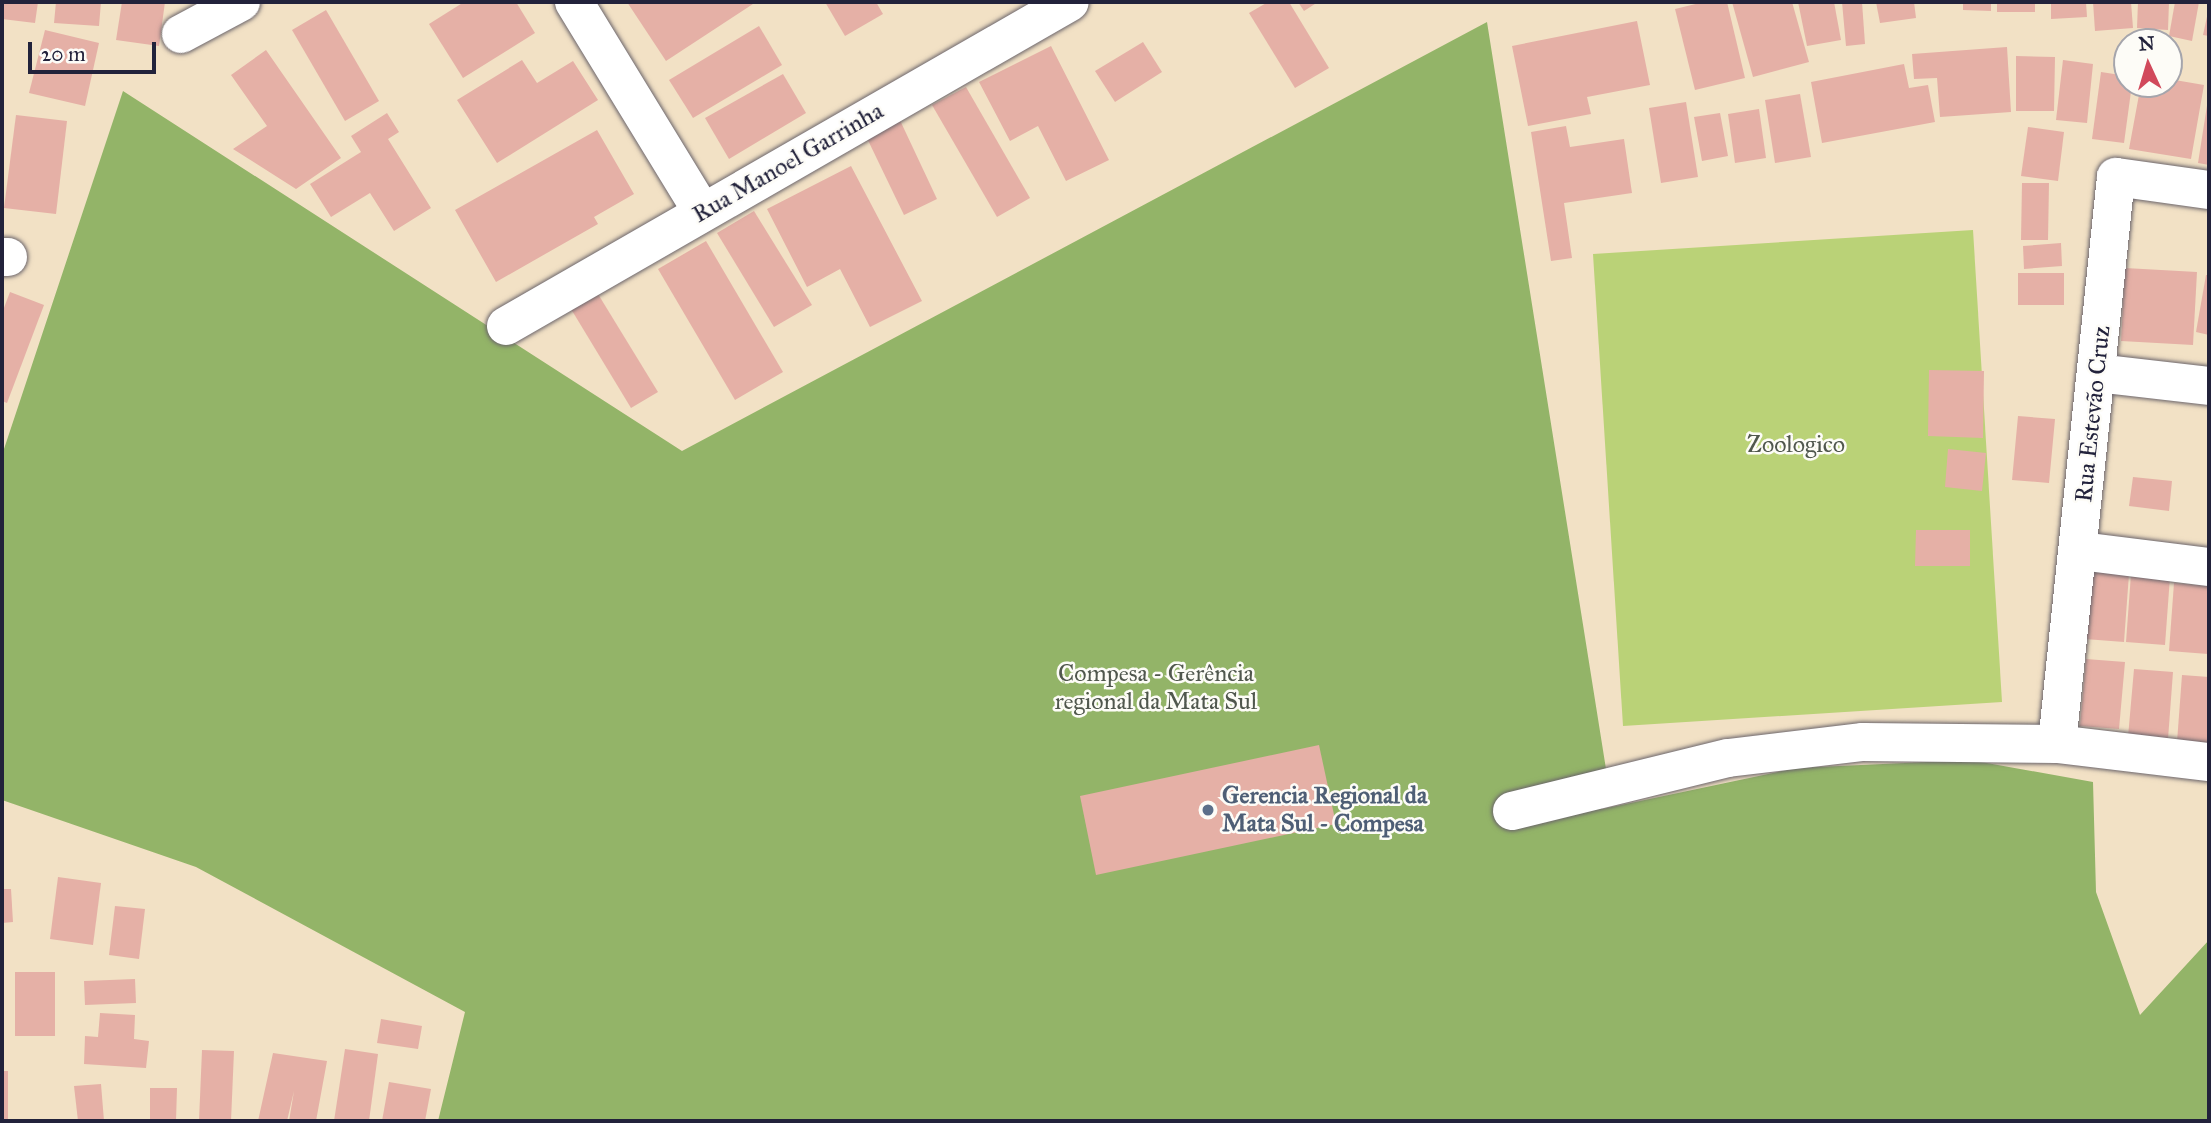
<!DOCTYPE html>
<html>
<head>
<meta charset="utf-8">
<style>
  body { margin:0 }
  #map { position:relative; width:2211px; height:1123px; overflow:hidden; background:#f2e1c5; font-family:"IM FELL Great Primer",serif }
  div>[style] { position:absolute }
  [style*='--x'] { left:calc(var(--x)*1px); top:calc(var(--y)*1px); width:calc(var(--w)*1px); rotate:calc(var(--a)*1deg) }
  .green>* { inset:0; background:#bad277 }
  .forest>* { inset:0; background:#93b468 }
  .building>* { inset:0; background:#e5b0a6 }
  .roads { filter:drop-shadow(0 0 2px #6b656b) drop-shadow(0 0 2px #6b656b) }
  .minor>* { height:38px; margin:-19px; padding:0 19px; transform-origin:19px; border-radius:19px; background:#fff }
  .dots>* { width:19px; height:19px; translate:-50% -50%; box-sizing:border-box; border:4px solid #fdfcf7; border-radius:50% }
  span { translate:-50% -50%; white-space:nowrap; text-align:center; line-height:1.15; -webkit-text-stroke:5px #fdfcf7; paint-order:stroke }
  .street-label { font-size:24px; color:#22223b }
  .park-label { font-size:24px; color:#50574d }
  .service-label { font-size:24px; color:#4e5e75; font-weight:700 }
  .left { translate:0 -50%; text-align:left }
  .frame { position:absolute; inset:0; border:4px solid #22223b; pointer-events:none }
  .north { position:absolute; left:2113px; top:28px; width:70px; height:70px; box-sizing:border-box; background:#fdfcf7; border:2px solid #a5a5ac; border-radius:50%; rotate:356deg; font-size:19px; font-weight:700; line-height:28px; text-align:center; color:#22223b }
  .north::after { content:''; display:block; margin:auto; width:24px; height:32px; background:#d1495b; clip-path:polygon(50% 0,100% 100%,50% 72%,0 100%) }
  .scale { position:absolute; left:28px; top:42px; width:128px; height:32px; box-sizing:border-box; border:4px solid #22223b; border-top:0; padding-left:9px; font-size:21px; line-height:24px; white-space:nowrap; color:#22223b; -webkit-text-stroke:5px #fdfcf7; paint-order:stroke }
</style>
</head>
<body>
<div id="map">
  <div class="green">
    <div style="clip-path:polygon(1973px 230px,2002px 702px,1623px 726px,1593px 254px)"></div>
  </div>
  <div class="forest">
    <div style="clip-path:polygon(1487px 22px,1606px 769px,1602px 809px,1796px 768px,1970px 760px,2093px 782px,2096px 892px,2140px 1015px,2209px 940px,2209px 1121px,438px 1121px,465px 1012px,196px 867px,2px 800px,2px 455px,123px 91px,682px 451px)"></div>
  </div>
  <div class="building">
    <div style="clip-path:polygon(2px 2px,38px 2px,35px 23px,2px 19px)"></div>
    <div style="clip-path:polygon(56px 2px,101px 2px,99px 26px,54px 23px)"></div>
    <div style="clip-path:polygon(122px 2px,165px 2px,159px 46px,116px 40px)"></div>
    <div style="clip-path:polygon(464px 2px,516px 2px,535px 33px,463px 78px,429px 24px)"></div>
    <div style="clip-path:polygon(627px 2px,756px 2px,666px 61px)"></div>
    <div style="clip-path:polygon(825px 2px,876px 2px,883px 14px,845px 36px)"></div>
    <div style="clip-path:polygon(1268px 2px,1289px 2px,1329px 68px,1295px 88px,1249px 13px)"></div>
    <div style="clip-path:polygon(1298px 2px,1318px 2px,1304px 11px)"></div>
    <div style="clip-path:polygon(1704px 2px,1727px 2px,1745px 78px,1695px 90px,1675px 9px)"></div>
    <div style="clip-path:polygon(1732px 2px,1792px 2px,1809px 62px,1753px 77px)"></div>
    <div style="clip-path:polygon(1798px 2px,1834px 2px,1841px 40px,1807px 46px)"></div>
    <div style="clip-path:polygon(1842px 2px,1862px 2px,1865px 44px,1846px 46px)"></div>
    <div style="clip-path:polygon(1876px 2px,1914px 2px,1916px 18px,1880px 23px)"></div>
    <div style="clip-path:polygon(1963px 2px,1991px 2px,1991px 11px,1963px 10px)"></div>
    <div style="clip-path:polygon(1997px 2px,2035px 2px,2035px 12px,1997px 12px)"></div>
    <div style="clip-path:polygon(2051px 2px,2086px 2px,2087px 17px,2051px 19px)"></div>
    <div style="clip-path:polygon(2093px 2px,2131px 2px,2133px 28px,2095px 31px)"></div>
    <div style="clip-path:polygon(2138px 2px,2169px 2px,2168px 30px,2137px 28px)"></div>
    <div style="clip-path:polygon(2175px 2px,2199px 2px,2192px 41px,2169px 36px)"></div>
    <div style="clip-path:polygon(326px 10px,379px 101px,345px 121px,292px 30px)"></div>
    <div style="clip-path:polygon(2208px 12px,2209px 12px,2209px 36px,2203px 35px)"></div>
    <div style="clip-path:polygon(1637px 21px,1650px 85px,1587px 97px,1591px 114px,1528px 126px,1512px 46px)"></div>
    <div style="clip-path:polygon(759px 26px,782px 65px,693px 118px,669px 80px)"></div>
    <div style="clip-path:polygon(45px 30px,99px 43px,85px 106px,29px 93px)"></div>
    <div style="clip-path:polygon(1143px 42px,1162px 72px,1115px 102px,1095px 71px)"></div>
    <div style="clip-path:polygon(1051px 46px,1109px 160px,1066px 181px,1038px 126px,1010px 141px,979px 82px)"></div>
    <div style="clip-path:polygon(2007px 47px,2011px 112px,1940px 117px,1937px 78px,1914px 79px,1912px 54px)"></div>
    <div style="clip-path:polygon(266px 50px,341px 158px,296px 189px,233px 149px,267px 126px,231px 75px)"></div>
    <div style="clip-path:polygon(2016px 56px,2055px 57px,2054px 111px,2016px 111px)"></div>
    <div style="clip-path:polygon(522px 60px,537px 83px,573px 61px,598px 100px,497px 163px,457px 100px)"></div>
    <div style="clip-path:polygon(2063px 60px,2093px 64px,2087px 123px,2056px 120px)"></div>
    <div style="clip-path:polygon(1904px 64px,1909px 88px,1928px 85px,1935px 122px,1822px 143px,1811px 82px)"></div>
    <div style="clip-path:polygon(2101px 72px,2127px 76px,2132px 84px,2124px 143px,2092px 139px)"></div>
    <div style="clip-path:polygon(783px 74px,806px 113px,729px 159px,705px 118px)"></div>
    <div style="clip-path:polygon(2169px 79px,2204px 85px,2191px 159px,2129px 149px,2141px 84px,2169px 84px)"></div>
    <div style="clip-path:polygon(966px 87px,1030px 198px,997px 217px,932px 105px)"></div>
    <div style="clip-path:polygon(1800px 94px,1811px 157px,1775px 163px,1765px 100px)"></div>
    <div style="clip-path:polygon(2208px 99px,2209px 99px,2209px 165px,2198px 163px)"></div>
    <div style="clip-path:polygon(1686px 102px,1698px 177px,1661px 183px,1649px 108px)"></div>
    <div style="clip-path:polygon(1759px 109px,1766px 158px,1735px 163px,1728px 114px)"></div>
    <div style="clip-path:polygon(387px 113px,399px 132px,388px 139px,431px 208px,394px 231px,370px 193px,331px 217px,310px 184px,361px 152px,351px 136px)"></div>
    <div style="clip-path:polygon(1720px 113px,1728px 156px,1702px 161px,1694px 117px)"></div>
    <div style="clip-path:polygon(16px 115px,67px 121px,56px 214px,4px 208px)"></div>
    <div style="clip-path:polygon(898px 116px,937px 199px,904px 215px,864px 132px)"></div>
    <div style="clip-path:polygon(1566px 126px,1570px 147px,1624px 139px,1632px 193px,1564px 203px,1572px 258px,1551px 261px,1531px 132px)"></div>
    <div style="clip-path:polygon(2028px 127px,2064px 132px,2058px 181px,2021px 176px)"></div>
    <div style="clip-path:polygon(597px 130px,634px 194px,594px 217px,598px 224px,496px 282px,455px 210px)"></div>
    <div style="clip-path:polygon(851px 166px,922px 301px,870px 327px,840px 269px,807px 287px,767px 209px)"></div>
    <div style="clip-path:polygon(2022px 183px,2049px 183px,2048px 240px,2021px 240px)"></div>
    <div style="clip-path:polygon(754px 211px,812px 305px,774px 327px,717px 233px)"></div>
    <div style="clip-path:polygon(706px 241px,783px 372px,735px 400px,658px 269px)"></div>
    <div style="clip-path:polygon(2061px 243px,2062px 266px,2024px 269px,2023px 246px)"></div>
    <div style="clip-path:polygon(2125px 268px,2197px 272px,2193px 345px,2121px 341px)"></div>
    <div style="clip-path:polygon(2018px 273px,2064px 273px,2064px 305px,2018px 305px)"></div>
    <div style="clip-path:polygon(2206px 275px,2209px 275px,2209px 335px,2196px 332px)"></div>
    <div style="clip-path:polygon(10px 292px,44px 305px,7px 403px,2px 401px,2px 313px)"></div>
    <div style="clip-path:polygon(598px 294px,658px 392px,631px 408px,571px 309px)"></div>
    <div style="clip-path:polygon(1929px 370px,1984px 371px,1983px 438px,1928px 436px)"></div>
    <div style="clip-path:polygon(2018px 416px,2055px 419px,2049px 483px,2012px 480px)"></div>
    <div style="clip-path:polygon(1948px 449px,1986px 453px,1982px 491px,1945px 487px)"></div>
    <div style="clip-path:polygon(2133px 477px,2172px 481px,2169px 511px,2129px 506px)"></div>
    <div style="clip-path:polygon(1916px 530px,1970px 530px,1970px 566px,1915px 566px)"></div>
    <div style="clip-path:polygon(2090px 571px,2129px 574px,2124px 642px,2085px 639px)"></div>
    <div style="clip-path:polygon(2131px 574px,2170px 577px,2165px 645px,2126px 642px)"></div>
    <div style="clip-path:polygon(2174px 583px,2209px 586px,2208px 654px,2169px 651px)"></div>
    <div style="clip-path:polygon(2086px 659px,2125px 662px,2119px 729px,2080px 726px)"></div>
    <div style="clip-path:polygon(2134px 669px,2173px 672px,2168px 739px,2128px 737px)"></div>
    <div style="clip-path:polygon(2182px 675px,2209px 677px,2209px 745px,2177px 742px)"></div>
    <div style="clip-path:polygon(1319px 745px,1336px 824px,1096px 875px,1080px 796px)"></div>
    <div style="clip-path:polygon(58px 877px,101px 883px,93px 945px,50px 939px)"></div>
    <div style="clip-path:polygon(2px 889px,11px 889px,13px 922px,2px 923px)"></div>
    <div style="clip-path:polygon(115px 906px,145px 909px,139px 959px,109px 955px)"></div>
    <div style="clip-path:polygon(15px 972px,55px 972px,55px 1036px,15px 1036px)"></div>
    <div style="clip-path:polygon(135px 979px,136px 1003px,85px 1005px,84px 981px)"></div>
    <div style="clip-path:polygon(100px 1013px,135px 1015px,134px 1039px,149px 1041px,146px 1068px,84px 1064px,85px 1036px,98px 1037px)"></div>
    <div style="clip-path:polygon(381px 1019px,422px 1026px,418px 1049px,377px 1043px)"></div>
    <div style="clip-path:polygon(345px 1049px,378px 1054px,369px 1121px,334px 1121px)"></div>
    <div style="clip-path:polygon(202px 1050px,234px 1051px,231px 1121px,199px 1121px)"></div>
    <div style="clip-path:polygon(273px 1053px,327px 1061px,316px 1121px,289px 1121px,294px 1091px,287px 1121px,258px 1121px)"></div>
    <div style="clip-path:polygon(2px 1071px,8px 1071px,8px 1121px,2px 1121px)"></div>
    <div style="clip-path:polygon(389px 1082px,431px 1089px,425px 1121px,382px 1121px)"></div>
    <div style="clip-path:polygon(101px 1084px,104px 1121px,78px 1121px,74px 1086px)"></div>
    <div style="clip-path:polygon(150px 1088px,177px 1088px,176px 1121px,150px 1121px)"></div>
  </div>
  <div class="roads">
    <div class="minor">
      <div style="--x:574;--y:2;--w:246;--a:58.6"></div>
      <div style="--x:181;--y:34;--w:68;--a:-28.1"></div>
      <div style="--x:2;--y:257;--w:6;--a:0"></div>
      <div style="--x:506;--y:326;--w:650;--a:-29.88"></div>
      <div style="--x:2097;--y:373;--w:113;--a:6.6"></div>
      <div style="--x:2080;--y:551;--w:130;--a:7.1"></div>
      <div style="--x:2057;--y:744;--w:570;--a:-84.06"></div>
      <div style="--x:2116;--y:177;--w:94;--a:8"></div>
      <div style="--x:1512;--y:811;--w:222;--a:-13.8"></div>
      <div style="--x:1728;--y:758;--w:136;--a:-6.8"></div>
      <div style="--x:1863;--y:742;--w:194;--a:0.6"></div>
      <div style="--x:2057;--y:744;--w:153;--a:6.8"></div>
    </div>
  </div>
  <div class="dots">
    <div style="left:1208px;top:810px;background:#5c6f8a"></div>
  </div>
  <div class="street-label">
    <span style="left:788px;top:163px;rotate:-30deg">Rua Manoel Garrinha</span>
    <span style="left:2093px;top:414px;rotate:-84deg">Rua Estevão Cruz</span>
  </div>
  <div class="park-label">
    <span style="left:1796px;top:445px">Zoologico</span>
    <span style="left:1156px;top:688px">Compesa - Gerência<br>regional da Mata Sul</span>
  </div>
  <div class="service-label">
    <span class="left" style="left:1222px;top:810px">Gerencia Regional da<br>Mata Sul - Compesa</span>
  </div>
  <div class="frame"></div>
  <div class="north">N</div>
  <div class="scale">20 m</div>
</div>
</body>
</html>
